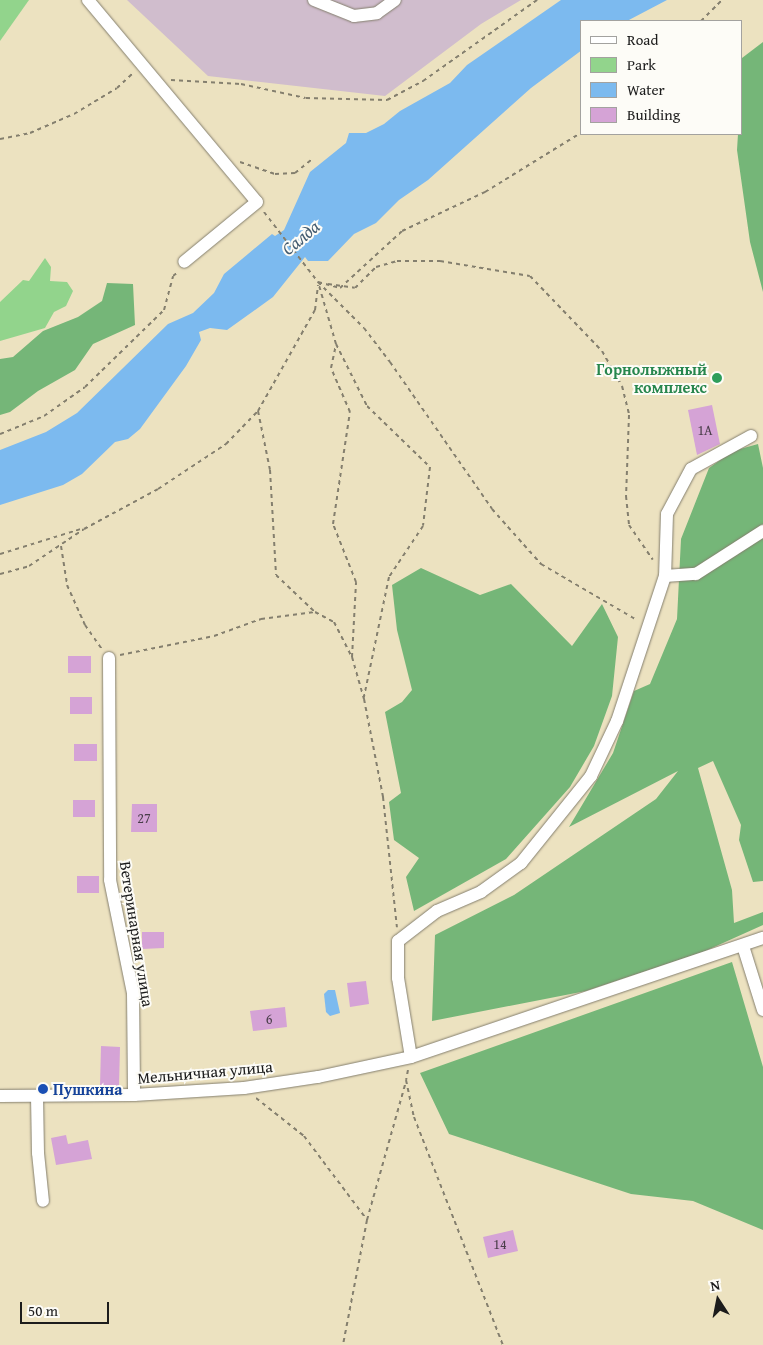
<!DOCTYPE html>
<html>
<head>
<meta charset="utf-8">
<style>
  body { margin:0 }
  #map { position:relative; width:763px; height:1345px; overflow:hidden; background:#ece2c0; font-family:"Gentium Book Plus",serif }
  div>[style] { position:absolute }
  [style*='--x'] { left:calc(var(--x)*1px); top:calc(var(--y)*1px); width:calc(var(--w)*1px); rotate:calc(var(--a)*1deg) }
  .industrial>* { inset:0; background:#d0bdcd }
  .green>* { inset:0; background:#92d48c }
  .forest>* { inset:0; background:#75b678 }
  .water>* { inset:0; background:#7cbaef }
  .building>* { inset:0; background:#d5a3d6 }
  .path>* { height:2px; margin-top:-1px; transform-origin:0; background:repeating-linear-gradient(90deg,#847f6e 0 4px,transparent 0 8px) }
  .roads { filter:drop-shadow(0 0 1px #847f6e) drop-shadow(0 0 1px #847f6e) }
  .minor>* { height:12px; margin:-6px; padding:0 6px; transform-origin:6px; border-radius:6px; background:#fff }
  .dots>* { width:14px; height:14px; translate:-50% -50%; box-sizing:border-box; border:2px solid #fdfcf7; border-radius:50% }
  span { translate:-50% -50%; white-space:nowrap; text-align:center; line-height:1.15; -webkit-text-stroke:4px #fdfcf7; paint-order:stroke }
  .number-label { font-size:14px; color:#4a3e4a }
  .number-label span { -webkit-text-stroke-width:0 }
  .leisure-label { font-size:16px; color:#27864d; font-weight:700 }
  .right { translate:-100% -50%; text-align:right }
  .street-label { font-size:16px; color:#1c1c1c }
  .transit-label { font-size:16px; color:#164399; font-weight:700 }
  .left { translate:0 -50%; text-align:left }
  .water-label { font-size:18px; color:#425b70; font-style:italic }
  .legend { position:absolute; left:580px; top:20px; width:162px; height:115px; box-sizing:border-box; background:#fdfcf7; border:1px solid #a3a29f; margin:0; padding:6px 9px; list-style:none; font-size:15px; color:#1c1c1c }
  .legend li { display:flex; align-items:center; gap:10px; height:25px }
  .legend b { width:25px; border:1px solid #a3a29f }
  .north { position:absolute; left:693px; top:1275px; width:50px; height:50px; -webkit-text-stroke:4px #fdfcf7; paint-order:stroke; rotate:349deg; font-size:14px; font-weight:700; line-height:20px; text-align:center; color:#1c1c1c }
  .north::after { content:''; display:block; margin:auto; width:18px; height:22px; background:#1c1c1c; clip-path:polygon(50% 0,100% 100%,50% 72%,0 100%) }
  .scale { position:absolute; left:20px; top:1302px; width:89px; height:22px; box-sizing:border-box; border:2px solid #1c1c1c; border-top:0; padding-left:6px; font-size:15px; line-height:18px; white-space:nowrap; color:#1c1c1c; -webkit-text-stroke:4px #fdfcf7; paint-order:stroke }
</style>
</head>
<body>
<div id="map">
  <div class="industrial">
    <div style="clip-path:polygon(127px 0,521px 0,481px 24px,385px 96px,208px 76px)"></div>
  </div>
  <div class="green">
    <div style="clip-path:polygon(0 0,29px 0,0 41px)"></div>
    <div style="clip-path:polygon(45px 258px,51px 267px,50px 281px,67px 282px,73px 291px,66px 306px,54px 312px,45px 328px,0 341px,0 302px,23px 280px,29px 281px)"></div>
  </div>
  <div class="forest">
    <div style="clip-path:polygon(763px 42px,763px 292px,750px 242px,737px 150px,738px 134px,742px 134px,742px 58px)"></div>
    <div style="clip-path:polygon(107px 283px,133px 284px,135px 325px,93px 344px,75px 370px,38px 391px,10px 412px,0 415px,0 359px,13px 357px,43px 331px,78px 317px,102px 301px)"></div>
    <div style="clip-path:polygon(758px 444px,763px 468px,763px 881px,753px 882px,739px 840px,741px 825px,713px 761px,698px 768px,732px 890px,734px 923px,763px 912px,763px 925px,703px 952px,586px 991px,432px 1021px,435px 935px,514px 895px,656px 799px,678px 771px,569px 827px,613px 753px,634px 691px,650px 684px,677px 619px,681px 539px,709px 468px,733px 451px)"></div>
    <div style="clip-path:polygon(421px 568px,480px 595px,511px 584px,572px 646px,602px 604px,618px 637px,612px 696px,594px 746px,570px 787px,506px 859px,414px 911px,406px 877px,419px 858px,394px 840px,389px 802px,401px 793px,385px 712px,402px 702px,412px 690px,397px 630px,392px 585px)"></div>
    <div style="clip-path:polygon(732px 962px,763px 1067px,763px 1230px,693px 1201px,631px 1194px,449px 1134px,420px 1073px)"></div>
  </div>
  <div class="water">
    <div style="clip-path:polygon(561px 0,667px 0,627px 21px,582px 21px,582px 50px,531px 88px,428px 180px,399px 200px,376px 223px,354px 234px,328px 261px,308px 261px,305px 257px,273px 297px,227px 330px,210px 328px,199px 332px,201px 340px,186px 366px,140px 429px,128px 439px,115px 442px,82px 474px,63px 485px,0 505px,0 450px,46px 432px,77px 413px,168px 324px,193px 313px,214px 293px,224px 274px,272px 234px,275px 236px,284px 230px,310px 172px,346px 143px,349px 133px,366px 133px,384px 124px,400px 111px,450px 83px,467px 65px)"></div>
    <div style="clip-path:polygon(328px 990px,335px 990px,340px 1013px,330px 1016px,326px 1012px,324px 994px)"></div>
  </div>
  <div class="building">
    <div style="clip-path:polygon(712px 405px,720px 444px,697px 455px,688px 410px)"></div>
    <div style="clip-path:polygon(68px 656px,91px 656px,91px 673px,68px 673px)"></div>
    <div style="clip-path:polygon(70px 697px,92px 697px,92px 714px,70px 714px)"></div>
    <div style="clip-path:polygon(74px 744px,97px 744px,97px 761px,74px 761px)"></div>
    <div style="clip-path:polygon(73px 800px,95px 800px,95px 817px,73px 817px)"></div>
    <div style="clip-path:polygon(132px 804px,157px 804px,157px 832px,131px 832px)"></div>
    <div style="clip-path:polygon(77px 876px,99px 876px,99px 893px,77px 893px)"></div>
    <div style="clip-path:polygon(142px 932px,164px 932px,164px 948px,142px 949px)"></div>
    <div style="clip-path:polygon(366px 981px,369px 1004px,350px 1007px,347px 983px)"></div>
    <div style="clip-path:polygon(285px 1007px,287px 1027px,253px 1031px,250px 1011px)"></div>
    <div style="clip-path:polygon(101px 1046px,120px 1047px,119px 1086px,100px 1086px)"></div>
    <div style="clip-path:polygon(66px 1135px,68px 1144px,88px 1140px,92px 1159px,56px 1165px,51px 1138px)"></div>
    <div style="clip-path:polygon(513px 1230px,518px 1251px,488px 1258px,483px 1237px)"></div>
  </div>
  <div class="path">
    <div style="--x:701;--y:21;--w:30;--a:-45"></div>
    <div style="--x:171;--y:80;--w:70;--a:3.3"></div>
    <div style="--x:241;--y:84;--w:66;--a:12.2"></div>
    <div style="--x:306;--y:98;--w:81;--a:1.4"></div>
    <div style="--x:387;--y:100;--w:41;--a:-27.8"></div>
    <div style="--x:423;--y:81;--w:140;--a:-35.4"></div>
    <div style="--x:0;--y:139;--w:31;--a:-11"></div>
    <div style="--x:30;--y:133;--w:48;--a:-23.4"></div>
    <div style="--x:74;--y:114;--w:50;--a:-31.2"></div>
    <div style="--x:117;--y:88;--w:22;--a:-43"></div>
    <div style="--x:240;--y:162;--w:37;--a:19"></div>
    <div style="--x:275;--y:174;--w:20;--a:-3"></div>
    <div style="--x:295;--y:173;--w:21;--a:-39"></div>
    <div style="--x:264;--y:212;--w:88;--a:52.4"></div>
    <div style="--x:318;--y:282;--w:65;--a:45"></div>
    <div style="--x:364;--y:328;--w:43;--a:52.6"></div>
    <div style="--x:390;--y:362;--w:179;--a:55.2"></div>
    <div style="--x:492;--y:509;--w:74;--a:48.3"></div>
    <div style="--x:541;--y:564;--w:111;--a:30.3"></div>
    <div style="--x:328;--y:284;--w:27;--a:8"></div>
    <div style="--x:355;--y:288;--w:30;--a:-45"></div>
    <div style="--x:376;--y:267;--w:22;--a:-16"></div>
    <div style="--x:397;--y:261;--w:43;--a:0"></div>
    <div style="--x:440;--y:261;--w:91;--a:9.5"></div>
    <div style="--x:530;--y:276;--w:104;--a:46.2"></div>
    <div style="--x:602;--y:351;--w:40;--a:60.3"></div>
    <div style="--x:622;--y:386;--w:30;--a:76"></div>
    <div style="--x:629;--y:415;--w:81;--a:92.1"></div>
    <div style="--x:626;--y:496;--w:29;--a:84"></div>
    <div style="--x:629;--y:525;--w:42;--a:55.6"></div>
    <div style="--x:336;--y:344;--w:69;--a:63.4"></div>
    <div style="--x:367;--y:406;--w:88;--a:44.1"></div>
    <div style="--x:430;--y:467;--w:59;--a:96.8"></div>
    <div style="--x:423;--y:526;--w:61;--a:123.7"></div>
    <div style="--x:389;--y:577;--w:123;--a:101.8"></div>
    <div style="--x:258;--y:411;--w:60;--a:78.5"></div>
    <div style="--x:270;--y:470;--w:105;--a:86.7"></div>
    <div style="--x:276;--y:575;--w:54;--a:43.5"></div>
    <div style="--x:315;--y:612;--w:21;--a:28"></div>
    <div style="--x:334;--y:622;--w:39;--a:63"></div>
    <div style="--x:352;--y:657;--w:44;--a:74.1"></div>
    <div style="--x:364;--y:699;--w:100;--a:79"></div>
    <div style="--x:383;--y:797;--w:131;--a:83.9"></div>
    <div style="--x:0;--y:434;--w:48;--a:-22.2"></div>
    <div style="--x:44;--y:416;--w:50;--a:-35.3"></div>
    <div style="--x:85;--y:387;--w:110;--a:-44.3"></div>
    <div style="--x:164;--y:310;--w:35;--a:-75"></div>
    <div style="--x:173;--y:276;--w:6;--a:-39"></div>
    <div style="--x:61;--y:546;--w:39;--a:81"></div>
    <div style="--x:67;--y:585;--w:44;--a:65.8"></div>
    <div style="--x:85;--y:625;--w:29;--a:55"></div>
    <div style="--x:0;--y:554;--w:85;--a:-17.2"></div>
    <div style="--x:0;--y:574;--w:30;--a:-15"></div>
    <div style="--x:29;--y:566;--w:66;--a:-33.9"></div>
    <div style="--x:84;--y:529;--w:84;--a:-28.4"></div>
    <div style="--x:158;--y:489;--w:82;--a:-33.5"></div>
    <div style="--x:226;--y:444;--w:46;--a:-45.9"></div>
    <div style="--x:258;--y:411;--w:116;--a:-60.6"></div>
    <div style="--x:315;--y:310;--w:25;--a:-83"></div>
    <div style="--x:120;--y:655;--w:96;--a:-11.4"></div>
    <div style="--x:214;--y:636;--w:50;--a:-19.9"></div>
    <div style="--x:261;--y:619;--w:54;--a:-7.4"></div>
    <div style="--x:352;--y:657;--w:75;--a:-86.9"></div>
    <div style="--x:356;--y:582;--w:62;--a:-111.6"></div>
    <div style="--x:333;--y:524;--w:113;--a:-81.4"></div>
    <div style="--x:350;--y:412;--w:48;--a:-113.4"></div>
    <div style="--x:331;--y:368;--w:25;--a:-78"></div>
    <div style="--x:336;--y:344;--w:65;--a:-106.2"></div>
    <div style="--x:318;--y:282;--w:23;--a:15"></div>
    <div style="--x:340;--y:288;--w:84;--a:-42.6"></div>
    <div style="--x:402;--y:231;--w:92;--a:-25.2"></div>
    <div style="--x:485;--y:192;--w:114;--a:-31.7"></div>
    <div style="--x:408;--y:1070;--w:10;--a:101"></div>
    <div style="--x:406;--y:1080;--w:38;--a:78"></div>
    <div style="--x:414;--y:1117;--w:245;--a:68.7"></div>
    <div style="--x:256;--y:1098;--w:61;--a:38.4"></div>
    <div style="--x:304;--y:1136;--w:105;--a:53.1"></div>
    <div style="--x:367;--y:1220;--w:127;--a:100.9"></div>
    <div style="--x:367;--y:1220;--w:144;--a:-74.3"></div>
  </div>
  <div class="roads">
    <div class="minor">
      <div style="--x:88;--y:0;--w:263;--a:50.1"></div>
      <div style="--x:257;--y:202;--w:94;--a:140.6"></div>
      <div style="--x:314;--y:0;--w:43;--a:21.8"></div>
      <div style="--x:354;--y:16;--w:23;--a:-7"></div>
      <div style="--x:377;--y:13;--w:22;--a:-36"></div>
      <div style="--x:751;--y:436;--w:68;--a:151.2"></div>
      <div style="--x:691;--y:469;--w:51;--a:118.1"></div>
      <div style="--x:667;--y:514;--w:62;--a:91.8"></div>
      <div style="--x:665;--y:576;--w:153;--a:108.3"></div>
      <div style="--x:617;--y:721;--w:61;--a:115.3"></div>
      <div style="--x:591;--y:776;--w:112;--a:128.8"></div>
      <div style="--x:521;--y:863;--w:49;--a:144.1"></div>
      <div style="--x:481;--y:892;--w:48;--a:156.6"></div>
      <div style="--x:437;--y:911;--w:49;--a:142.4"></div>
      <div style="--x:398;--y:941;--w:37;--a:90"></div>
      <div style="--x:398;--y:978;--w:80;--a:80.7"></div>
      <div style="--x:411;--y:1057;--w:372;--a:-18.7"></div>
      <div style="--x:665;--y:576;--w:31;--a:-4"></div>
      <div style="--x:696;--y:574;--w:80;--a:-32.7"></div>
      <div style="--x:109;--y:658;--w:222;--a:89.7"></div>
      <div style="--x:110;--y:880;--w:115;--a:78.5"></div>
      <div style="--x:133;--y:993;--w:102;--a:89.4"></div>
      <div style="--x:743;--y:946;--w:67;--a:72.6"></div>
      <div style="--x:0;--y:1096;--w:134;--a:-0.4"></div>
      <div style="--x:134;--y:1095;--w:110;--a:-3.6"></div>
      <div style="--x:244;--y:1088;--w:75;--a:-8.5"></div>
      <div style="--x:318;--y:1077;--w:95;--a:-12.1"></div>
      <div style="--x:37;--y:1096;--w:57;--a:89"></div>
      <div style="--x:38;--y:1153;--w:48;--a:84.1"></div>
    </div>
  </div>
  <div class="dots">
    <div style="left:717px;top:378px;background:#2e9e5b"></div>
    <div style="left:43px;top:1089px;background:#1a4fb4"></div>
  </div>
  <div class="number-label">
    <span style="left:705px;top:430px">1А</span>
    <span style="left:144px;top:818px">27</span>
    <span style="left:269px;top:1019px">6</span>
    <span style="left:500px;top:1244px">14</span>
  </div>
  <div class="leisure-label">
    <span class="right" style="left:707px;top:378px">Горнолыжный<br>комплекс</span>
  </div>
  <div class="street-label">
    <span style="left:137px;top:934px;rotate:81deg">Ветеринарная улица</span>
    <span style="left:205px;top:1072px;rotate:-5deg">Мельничная улица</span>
  </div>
  <div class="transit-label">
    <span class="left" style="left:53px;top:1089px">Пушкина</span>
  </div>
  <div class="water-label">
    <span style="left:301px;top:238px;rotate:-40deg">Салда</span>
  </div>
  <ul class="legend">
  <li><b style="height:6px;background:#fff"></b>Road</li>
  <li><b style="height:14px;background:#92d48c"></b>Park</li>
  <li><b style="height:14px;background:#7cbaef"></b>Water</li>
  <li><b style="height:14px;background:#d5a3d6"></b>Building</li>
  </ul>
  <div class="north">N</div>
  <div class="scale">50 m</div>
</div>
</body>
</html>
